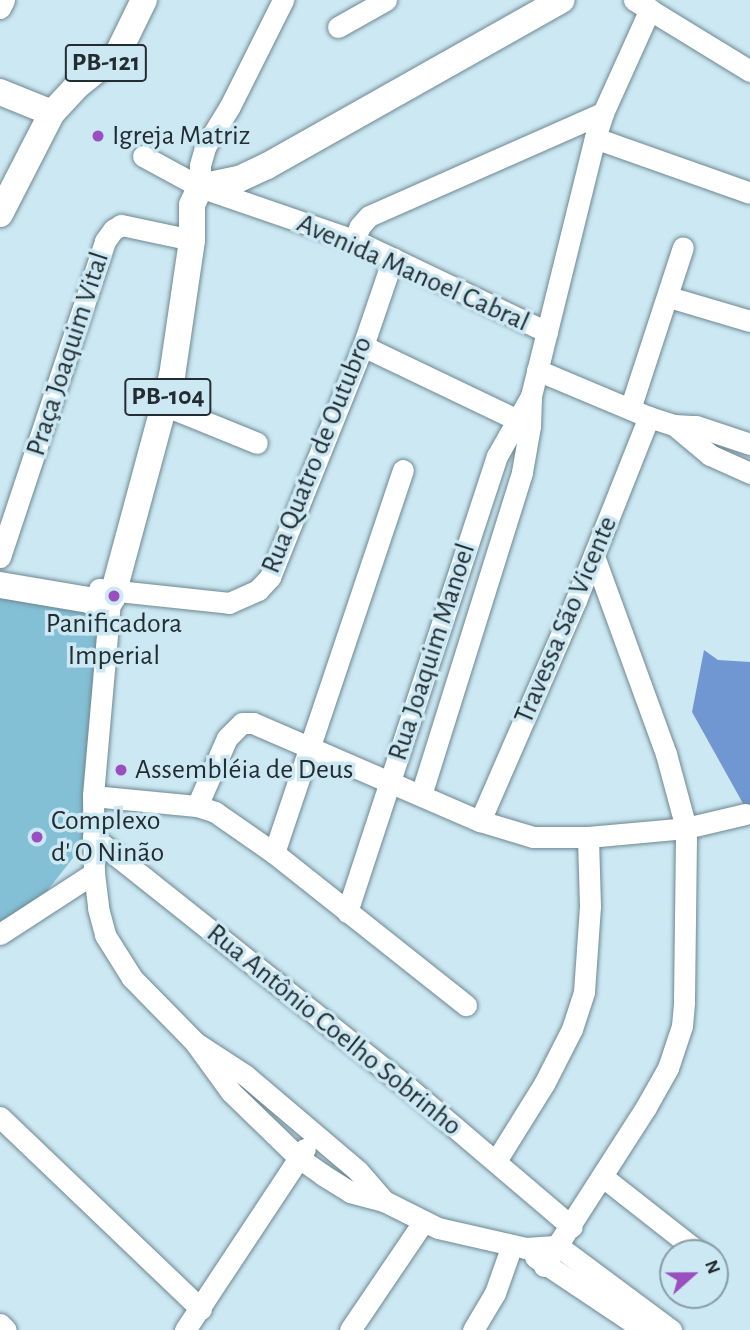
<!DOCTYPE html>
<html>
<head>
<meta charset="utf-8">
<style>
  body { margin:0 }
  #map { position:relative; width:750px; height:1330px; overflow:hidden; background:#cce8f3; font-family:"Alegreya Sans",sans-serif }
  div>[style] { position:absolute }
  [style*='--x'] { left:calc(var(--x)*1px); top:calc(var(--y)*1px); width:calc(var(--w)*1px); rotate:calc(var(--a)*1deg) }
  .green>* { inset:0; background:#83bfd5 }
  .water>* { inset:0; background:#7097d2 }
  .roads { filter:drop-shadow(0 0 2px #6e8891) drop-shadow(0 0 2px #6e8891) }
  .minor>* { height:21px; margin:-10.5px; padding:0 10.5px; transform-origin:10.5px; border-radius:10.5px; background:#fff }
  .major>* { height:26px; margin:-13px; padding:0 13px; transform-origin:13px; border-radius:13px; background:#fff }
  .dots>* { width:19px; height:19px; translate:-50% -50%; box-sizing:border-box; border:4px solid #cce8f3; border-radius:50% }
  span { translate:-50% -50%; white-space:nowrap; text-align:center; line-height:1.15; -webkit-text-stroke:7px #cce8f3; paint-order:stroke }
  .shield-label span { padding:2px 5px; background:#cce8f3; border:2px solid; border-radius:5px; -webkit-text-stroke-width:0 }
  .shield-label { font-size:26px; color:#232d31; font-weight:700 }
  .poi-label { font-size:28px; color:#232d31 }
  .left { translate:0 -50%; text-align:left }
  .street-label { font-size:28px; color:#232d31 }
  .north { position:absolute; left:659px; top:1239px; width:70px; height:70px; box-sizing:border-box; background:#cce8f3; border:2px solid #889da5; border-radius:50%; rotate:69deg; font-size:19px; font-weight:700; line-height:28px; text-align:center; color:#232d31 }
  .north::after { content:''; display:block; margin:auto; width:24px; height:32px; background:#9b4ec0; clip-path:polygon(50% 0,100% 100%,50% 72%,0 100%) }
</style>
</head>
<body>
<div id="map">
  <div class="green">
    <div style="clip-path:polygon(0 595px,98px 607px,106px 633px,91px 835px,47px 891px,0 923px)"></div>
  </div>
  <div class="water">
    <div style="clip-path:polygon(704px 650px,718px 660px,750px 662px,750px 816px,692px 712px)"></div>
  </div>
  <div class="roads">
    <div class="minor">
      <div style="--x:634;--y:0;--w:136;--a:31.5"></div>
      <div style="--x:0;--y:8;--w:9;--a:-63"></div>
      <div style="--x:338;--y:27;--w:55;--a:-29.4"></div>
      <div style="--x:595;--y:138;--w:164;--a:19.5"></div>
      <div style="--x:143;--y:156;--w:65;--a:28.5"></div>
      <div style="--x:200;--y:187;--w:163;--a:19"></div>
      <div style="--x:354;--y:240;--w:214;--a:25.5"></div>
      <div style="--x:200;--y:187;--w:22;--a:-90"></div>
      <div style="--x:200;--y:165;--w:19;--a:-74"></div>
      <div style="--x:205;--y:147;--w:48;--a:-58.6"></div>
      <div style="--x:230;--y:106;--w:119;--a:-63.4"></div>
      <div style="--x:354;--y:240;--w:15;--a:-67"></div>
      <div style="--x:360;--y:226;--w:13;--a:-48"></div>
      <div style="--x:369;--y:216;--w:256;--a:-23.8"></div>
      <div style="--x:669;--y:297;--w:84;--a:16.5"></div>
      <div style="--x:363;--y:346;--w:183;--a:25.6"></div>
      <div style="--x:537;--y:370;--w:121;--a:22.8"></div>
      <div style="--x:649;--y:417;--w:26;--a:18"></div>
      <div style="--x:674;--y:425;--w:22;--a:3"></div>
      <div style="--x:696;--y:426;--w:57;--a:18.4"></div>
      <div style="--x:166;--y:406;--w:98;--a:22.1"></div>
      <div style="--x:630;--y:409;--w:170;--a:-71.9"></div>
      <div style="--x:674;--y:425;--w:47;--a:39.8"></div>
      <div style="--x:710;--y:455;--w:44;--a:24.2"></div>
      <div style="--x:0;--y:557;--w:333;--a:-71.6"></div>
      <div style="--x:105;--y:241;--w:14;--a:-54"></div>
      <div style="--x:113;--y:230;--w:9;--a:-32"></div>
      <div style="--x:121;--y:225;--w:73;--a:11.9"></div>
      <div style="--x:99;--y:589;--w:131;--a:6.1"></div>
      <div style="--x:229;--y:603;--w:32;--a:-24"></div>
      <div style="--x:258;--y:590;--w:18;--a:-47"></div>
      <div style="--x:270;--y:577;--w:249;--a:-68.1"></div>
      <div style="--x:363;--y:346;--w:93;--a:-71.2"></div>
      <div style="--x:110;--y:601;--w:196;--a:95"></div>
      <div style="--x:93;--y:796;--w:77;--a:89.3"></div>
      <div style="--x:94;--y:873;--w:35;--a:83"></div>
      <div style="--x:98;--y:908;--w:28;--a:75"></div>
      <div style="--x:105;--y:935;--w:51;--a:57.9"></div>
      <div style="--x:132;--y:978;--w:88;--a:45.5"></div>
      <div style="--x:194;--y:1041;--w:63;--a:54"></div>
      <div style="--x:231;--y:1092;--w:95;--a:44.1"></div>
      <div style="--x:299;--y:1158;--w:29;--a:35"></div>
      <div style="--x:323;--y:1175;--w:32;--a:32"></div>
      <div style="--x:350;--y:1192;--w:35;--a:15"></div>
      <div style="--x:384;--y:1201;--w:60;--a:26.6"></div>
      <div style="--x:438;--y:1228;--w:90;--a:12.8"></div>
      <div style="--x:526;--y:1248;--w:32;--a:-4"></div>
      <div style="--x:558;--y:1246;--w:141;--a:36.6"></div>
      <div style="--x:421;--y:795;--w:338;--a:-72.6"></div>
      <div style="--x:522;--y:472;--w:47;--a:-80.1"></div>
      <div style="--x:530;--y:426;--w:30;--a:-88"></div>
      <div style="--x:531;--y:396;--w:266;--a:-76.1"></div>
      <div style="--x:595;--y:138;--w:26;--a:-72"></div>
      <div style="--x:603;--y:113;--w:114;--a:-65.7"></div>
      <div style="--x:93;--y:796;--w:104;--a:5.5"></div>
      <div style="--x:197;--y:806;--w:19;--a:18"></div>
      <div style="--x:215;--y:812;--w:72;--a:34.8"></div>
      <div style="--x:274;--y:853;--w:245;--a:38.4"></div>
      <div style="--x:197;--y:806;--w:74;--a:-66.2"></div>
      <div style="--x:227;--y:738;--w:21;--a:-45"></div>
      <div style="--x:242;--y:723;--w:11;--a:0"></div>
      <div style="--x:253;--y:723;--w:247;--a:23.4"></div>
      <div style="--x:480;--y:821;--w:55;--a:16.8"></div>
      <div style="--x:533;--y:837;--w:55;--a:0"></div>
      <div style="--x:588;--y:837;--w:98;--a:-5.2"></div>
      <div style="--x:686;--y:828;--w:61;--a:-13.3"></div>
      <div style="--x:480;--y:821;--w:241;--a:-66.5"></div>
      <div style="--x:576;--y:600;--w:197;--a:-68.3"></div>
      <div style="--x:93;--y:837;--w:406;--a:38.5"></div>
      <div style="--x:411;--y:1090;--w:211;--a:40.4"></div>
      <div style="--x:274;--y:853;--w:404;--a:-71.4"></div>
      <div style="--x:347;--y:912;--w:480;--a:-71.8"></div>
      <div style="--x:497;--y:456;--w:67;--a:-60.4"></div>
      <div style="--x:0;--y:934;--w:112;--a:-33"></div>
      <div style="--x:196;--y:1043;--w:59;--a:33.1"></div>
      <div style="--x:245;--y:1075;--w:148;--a:40.3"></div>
      <div style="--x:358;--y:1171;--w:40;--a:49"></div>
      <div style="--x:0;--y:1117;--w:278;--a:43.7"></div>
      <div style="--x:496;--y:1161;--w:91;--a:-58.1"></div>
      <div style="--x:544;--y:1084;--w:62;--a:-63"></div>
      <div style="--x:572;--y:1029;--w:39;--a:-72"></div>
      <div style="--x:584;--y:992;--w:86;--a:-86"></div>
      <div style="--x:590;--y:906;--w:69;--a:-91.7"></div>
      <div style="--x:603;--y:1177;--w:123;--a:38.1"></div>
      <div style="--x:535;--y:1257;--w:131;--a:33.8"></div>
      <div style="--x:544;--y:1266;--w:189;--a:-57.3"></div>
      <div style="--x:646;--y:1107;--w:45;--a:-60.6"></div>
      <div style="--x:668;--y:1068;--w:44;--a:-71.6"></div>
      <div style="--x:682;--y:1026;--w:25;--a:-85"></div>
      <div style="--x:684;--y:1001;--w:173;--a:-89.3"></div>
      <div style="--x:686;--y:828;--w:77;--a:-105.1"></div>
      <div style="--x:666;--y:754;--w:211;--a:-110"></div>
      <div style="--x:0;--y:1324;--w:8;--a:45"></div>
      <div style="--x:185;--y:1330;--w:217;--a:-56.5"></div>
      <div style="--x:350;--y:1330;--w:130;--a:-55.9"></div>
      <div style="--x:473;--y:1330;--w:43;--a:-59.3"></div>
      <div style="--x:495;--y:1293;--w:51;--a:-70.5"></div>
    </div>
    <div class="major">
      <div style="--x:0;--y:92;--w:56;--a:22"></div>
      <div style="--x:0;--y:214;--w:114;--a:-62.8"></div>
      <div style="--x:52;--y:113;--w:38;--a:-47"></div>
      <div style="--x:78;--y:85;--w:51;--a:-38.7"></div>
      <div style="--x:118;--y:53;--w:59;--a:-63.9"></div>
      <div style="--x:0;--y:585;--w:90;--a:9.6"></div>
      <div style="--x:89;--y:600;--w:21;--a:3"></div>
      <div style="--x:110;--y:601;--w:4;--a:-56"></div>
      <div style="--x:112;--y:598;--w:230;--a:-74.9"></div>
      <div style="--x:172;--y:376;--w:137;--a:-81.6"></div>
      <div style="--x:192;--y:240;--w:35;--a:-90"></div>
      <div style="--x:192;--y:205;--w:20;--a:-66"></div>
      <div style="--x:200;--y:187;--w:40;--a:-12"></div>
      <div style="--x:239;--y:179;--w:31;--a:-25"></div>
      <div style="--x:267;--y:166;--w:338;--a:-29.4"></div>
    </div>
  </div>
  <div class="dots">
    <div style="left:98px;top:136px;background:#9b4ec0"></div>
    <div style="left:114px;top:596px;background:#9b4ec0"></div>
    <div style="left:121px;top:770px;background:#9b4ec0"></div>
    <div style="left:37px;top:837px;background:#9b4ec0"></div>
  </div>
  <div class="shield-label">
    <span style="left:106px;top:63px">PB-121</span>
    <span style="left:168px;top:397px">PB-104</span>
  </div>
  <div class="poi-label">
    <span class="left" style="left:112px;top:136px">Igreja Matriz</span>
    <span style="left:114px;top:640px">Panificadora<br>Imperial</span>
    <span class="left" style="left:135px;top:770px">Assembléia de Deus</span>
    <span class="left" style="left:51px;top:837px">Complexo<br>d' O Ninão</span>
  </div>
  <div class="street-label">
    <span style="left:413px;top:273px;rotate:24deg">Avenida Manoel Cabral</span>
    <span style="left:68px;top:354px;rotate:-72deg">Praça Joaquim Vital</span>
    <span style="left:317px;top:455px;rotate:-68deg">Rua Quatro de Outubro</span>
    <span style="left:566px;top:620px;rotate:-67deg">Travessa São Vicente</span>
    <span style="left:432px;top:652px;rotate:-72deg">Rua Joaquim Manoel</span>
    <span style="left:334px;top:1030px;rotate:39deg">Rua Antônio Coelho Sobrinho</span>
  </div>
  <div class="north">N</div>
</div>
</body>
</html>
